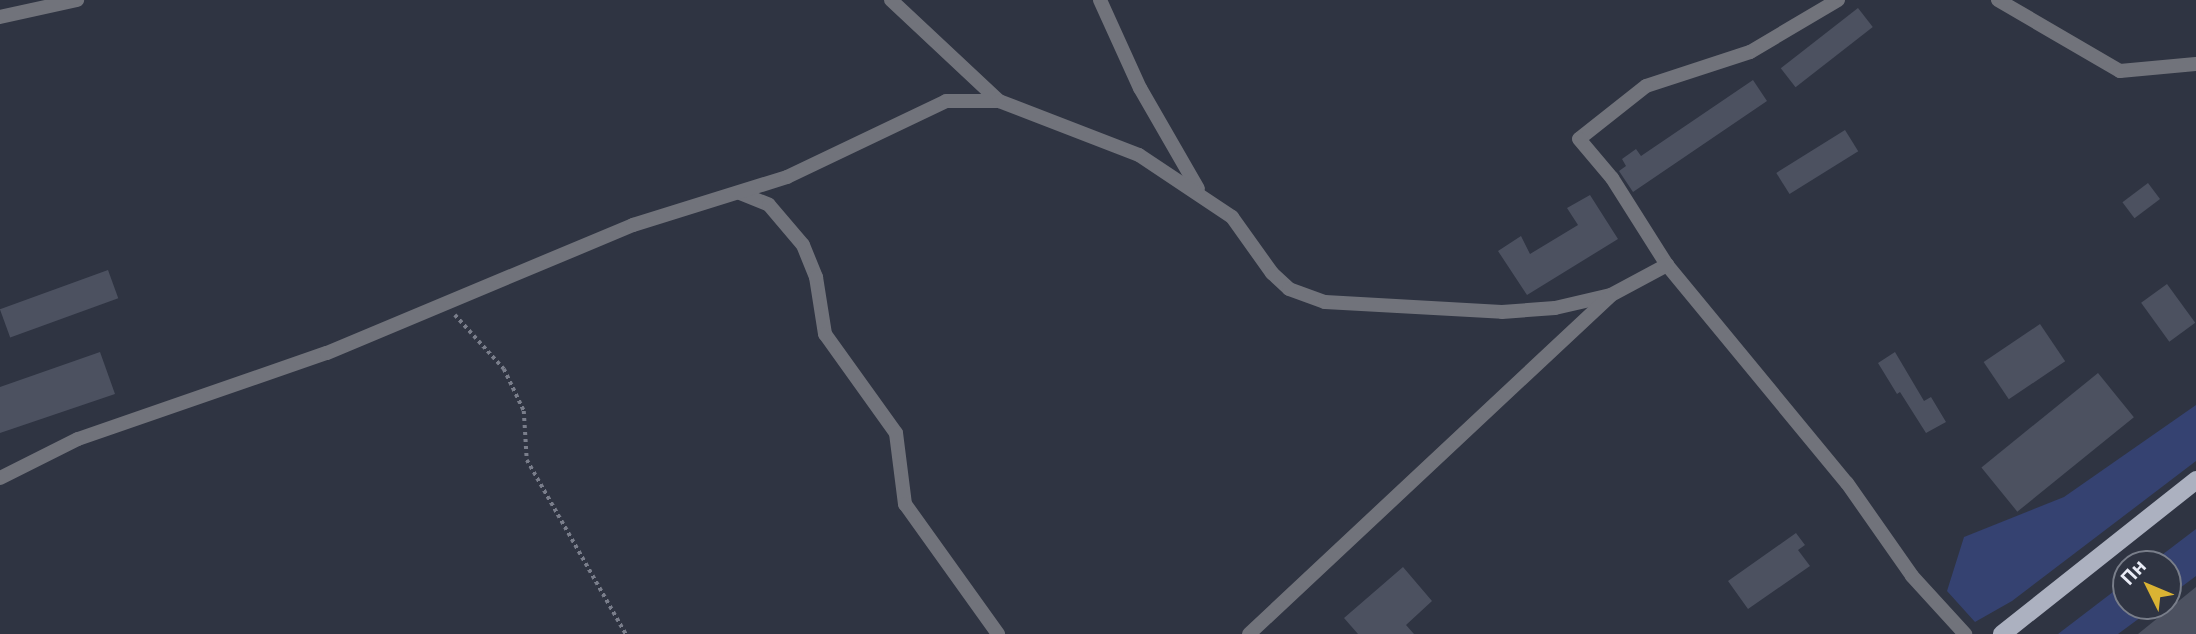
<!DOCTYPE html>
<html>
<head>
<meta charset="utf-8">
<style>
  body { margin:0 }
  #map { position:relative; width:2196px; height:634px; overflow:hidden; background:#2f3442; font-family:"Open Sans",sans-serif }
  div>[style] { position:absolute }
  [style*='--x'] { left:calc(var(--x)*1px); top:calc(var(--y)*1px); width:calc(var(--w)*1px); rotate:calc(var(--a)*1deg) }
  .green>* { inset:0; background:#354271 }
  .building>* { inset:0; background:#4c5160; transform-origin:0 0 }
  .path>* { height:3.5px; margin-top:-1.75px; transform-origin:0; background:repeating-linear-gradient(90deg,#7a7e8b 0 3.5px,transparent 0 7px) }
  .minor>* { height:14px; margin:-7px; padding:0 7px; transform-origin:7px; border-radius:7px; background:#71737b }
  .primary>* { height:18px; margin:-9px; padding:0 9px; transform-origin:9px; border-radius:9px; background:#acb1c0 }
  span { translate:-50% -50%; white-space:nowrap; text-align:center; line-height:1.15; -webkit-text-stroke:6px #2f3442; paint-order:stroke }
  .north { position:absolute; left:2112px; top:550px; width:70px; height:70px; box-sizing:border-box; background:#2f3442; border:2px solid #797e8a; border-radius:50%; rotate:313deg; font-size:19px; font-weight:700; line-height:28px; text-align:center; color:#e9ecf6 }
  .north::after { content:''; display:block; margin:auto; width:24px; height:32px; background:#dab333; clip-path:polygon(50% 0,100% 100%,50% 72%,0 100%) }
</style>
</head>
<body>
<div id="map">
  <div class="green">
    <i style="clip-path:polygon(2196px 405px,2196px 461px,2012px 601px,1975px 622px,1947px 591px,1964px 537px,2064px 497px)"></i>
    <i style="clip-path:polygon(2196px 529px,2196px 576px,2168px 597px,2168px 564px,2150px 564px)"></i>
    <i style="clip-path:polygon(2126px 582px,2126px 606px,2156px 606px,2118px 634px,2058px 634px)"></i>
  </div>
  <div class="building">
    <i style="left:1858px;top:8px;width:24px;height:98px;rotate:52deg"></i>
    <i style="clip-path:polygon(1753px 80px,1767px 101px,1633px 192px,1619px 171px,1626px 166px,1622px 159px,1636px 149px,1641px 156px)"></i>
    <i style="left:1845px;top:130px;width:25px;height:81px;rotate:58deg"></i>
    <i style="left:2148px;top:183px;width:20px;height:32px;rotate:53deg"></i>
    <i style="clip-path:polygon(1590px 195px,1618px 239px,1527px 295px,1498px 251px,1521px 236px,1530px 254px,1578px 225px,1567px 208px)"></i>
    <i style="left:108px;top:270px;width:30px;height:115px;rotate:70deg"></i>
    <i style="left:2167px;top:284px;width:48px;height:32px;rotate:54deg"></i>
    <i style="left:2040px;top:324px;width:45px;height:68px;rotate:56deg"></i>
    <i style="clip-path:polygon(100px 352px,115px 394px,0 433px,0 387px)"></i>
    <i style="clip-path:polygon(1895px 352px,1924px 401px,1931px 397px,1946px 422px,1926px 433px,1900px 392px,1897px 394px,1878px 363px)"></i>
    <i style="left:2098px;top:373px;width:57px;height:150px;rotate:51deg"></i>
    <i style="clip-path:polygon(1796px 533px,1805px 545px,1798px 550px,1810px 566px,1748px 609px,1728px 581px)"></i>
    <i style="clip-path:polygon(1403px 567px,1432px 601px,1406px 625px,1414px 634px,1358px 634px,1344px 618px)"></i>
    <i style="clip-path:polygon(2196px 587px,2196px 634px,2138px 634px)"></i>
  </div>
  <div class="path">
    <i style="--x:455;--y:315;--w:73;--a:47.8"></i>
    <i style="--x:504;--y:369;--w:47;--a:64.5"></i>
    <i style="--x:524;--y:411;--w:49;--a:86.5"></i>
    <i style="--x:527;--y:460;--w:200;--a:60.4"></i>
  </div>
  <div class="minor">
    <i style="--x:891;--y:0;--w:148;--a:43.1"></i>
    <i style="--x:1100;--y:0;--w:97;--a:65.6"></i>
    <i style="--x:1140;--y:88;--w:116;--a:60.1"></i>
    <i style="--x:1838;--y:0;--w:102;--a:149.4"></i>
    <i style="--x:1750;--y:52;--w:109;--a:161.9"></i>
    <i style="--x:1646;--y:86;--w:85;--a:141.7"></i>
    <i style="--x:1579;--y:139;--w:51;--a:49.8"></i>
    <i style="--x:1612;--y:178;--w:103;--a:57.7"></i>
    <i style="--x:1667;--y:265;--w:283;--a:50.5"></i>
    <i style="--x:1847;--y:483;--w:113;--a:55"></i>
    <i style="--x:1912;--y:576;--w:79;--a:47.6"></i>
    <i style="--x:1998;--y:0;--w:141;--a:30.2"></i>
    <i style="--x:2120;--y:71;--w:76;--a:-5.3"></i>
    <i style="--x:0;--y:17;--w:79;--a:-12.4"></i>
    <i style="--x:740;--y:193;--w:31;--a:22"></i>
    <i style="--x:769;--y:205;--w:52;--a:49.6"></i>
    <i style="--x:803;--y:245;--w:35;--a:68"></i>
    <i style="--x:816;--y:277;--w:58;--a:81"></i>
    <i style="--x:825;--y:334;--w:122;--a:54.4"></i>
    <i style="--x:896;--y:433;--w:72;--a:82.8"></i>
    <i style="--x:905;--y:504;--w:160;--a:54.4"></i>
    <i style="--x:0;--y:478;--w:87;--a:-26.6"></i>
    <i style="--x:78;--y:439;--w:263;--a:-19.1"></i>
    <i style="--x:327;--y:353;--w:332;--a:-22.7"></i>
    <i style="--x:633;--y:225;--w:161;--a:-17.3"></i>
    <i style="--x:787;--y:177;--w:176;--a:-25.5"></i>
    <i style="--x:946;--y:101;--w:53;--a:0"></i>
    <i style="--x:999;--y:101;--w:150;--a:21.1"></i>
    <i style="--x:1139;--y:155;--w:112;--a:33.7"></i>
    <i style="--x:1232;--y:217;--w:69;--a:54.5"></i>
    <i style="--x:1272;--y:273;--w:23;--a:43"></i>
    <i style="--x:1289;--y:289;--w:38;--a:20"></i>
    <i style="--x:1325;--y:302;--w:177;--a:3.2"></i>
    <i style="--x:1502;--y:312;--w:53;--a:-4.3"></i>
    <i style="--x:1555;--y:308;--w:57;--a:-13.1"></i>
    <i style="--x:1611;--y:295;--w:64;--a:-28.2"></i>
    <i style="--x:1249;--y:634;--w:495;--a:-43.1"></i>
  </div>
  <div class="primary">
    <i style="--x:2002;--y:634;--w:248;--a:-38.4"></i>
  </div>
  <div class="north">Пн</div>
</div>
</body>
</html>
